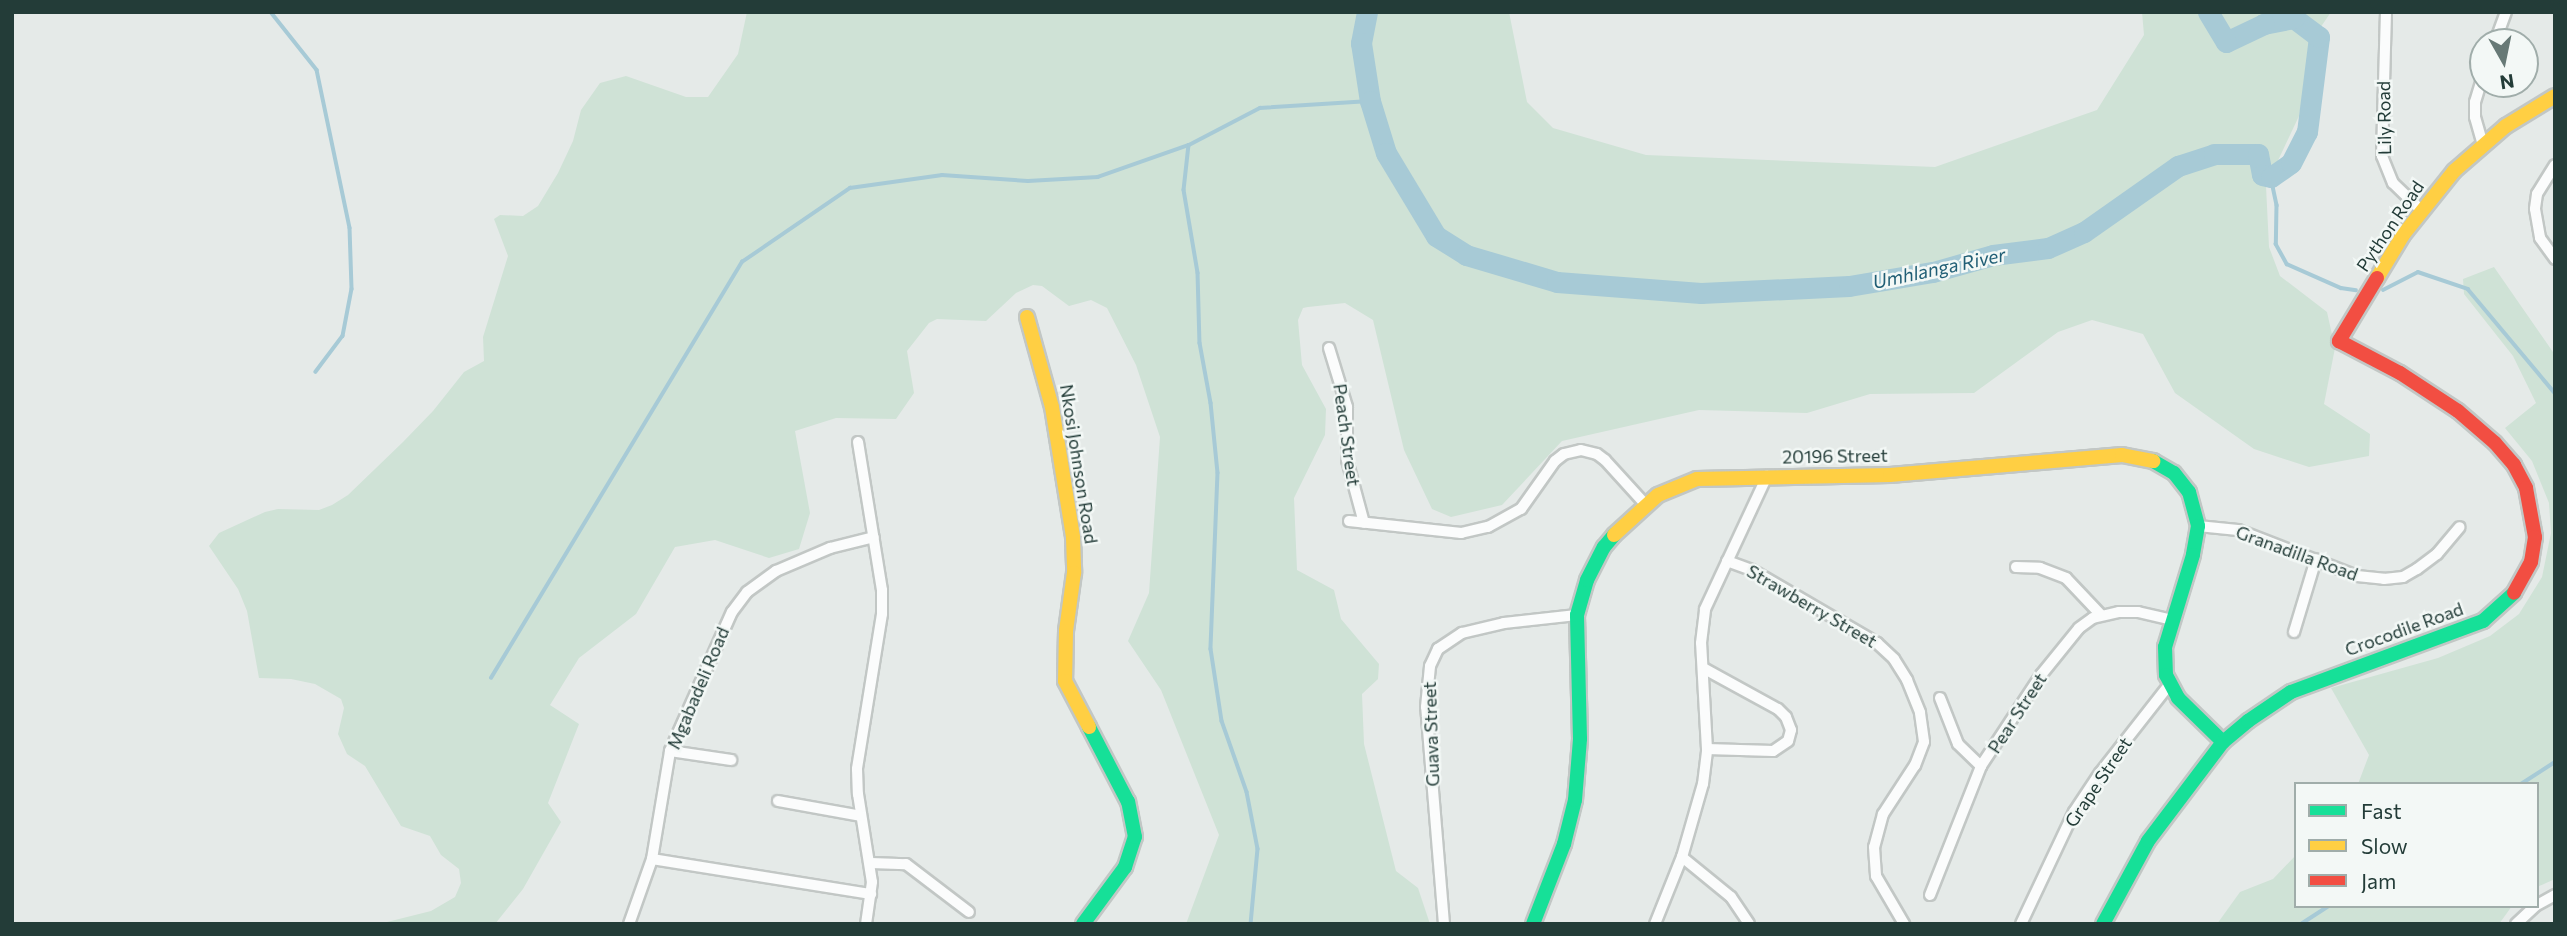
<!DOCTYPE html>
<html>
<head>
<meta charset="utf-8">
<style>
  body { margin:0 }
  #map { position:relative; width:2567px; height:936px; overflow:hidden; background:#e5eae8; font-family:Commissioner,sans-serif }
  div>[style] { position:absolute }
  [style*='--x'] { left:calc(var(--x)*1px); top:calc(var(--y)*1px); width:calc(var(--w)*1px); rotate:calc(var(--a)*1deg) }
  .green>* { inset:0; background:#cfe2d6 }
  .stream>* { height:3.5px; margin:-1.75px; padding:0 1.75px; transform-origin:1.75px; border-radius:1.75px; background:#a7cad6 }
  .river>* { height:21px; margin:-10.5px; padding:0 10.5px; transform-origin:10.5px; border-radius:10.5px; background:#a7cad6 }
  .roads { filter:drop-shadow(2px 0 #c2c7c5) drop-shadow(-2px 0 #c2c7c5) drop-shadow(0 2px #c2c7c5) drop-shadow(0 -2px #c2c7c5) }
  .street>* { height:10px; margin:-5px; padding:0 5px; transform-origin:5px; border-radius:5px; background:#fbfcfc }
  .fast>* { height:14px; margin:-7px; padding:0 7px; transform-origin:7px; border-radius:7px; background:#16e098 }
  .slow>* { height:14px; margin:-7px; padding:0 7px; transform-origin:7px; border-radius:7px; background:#ffcf43 }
  .jam>* { height:14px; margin:-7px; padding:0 7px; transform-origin:7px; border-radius:7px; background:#f24e42 }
  span { translate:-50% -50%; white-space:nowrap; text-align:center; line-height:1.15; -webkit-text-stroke:5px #f3f8f6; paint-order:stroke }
  .street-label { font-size:18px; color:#233c38 }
  .water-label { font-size:19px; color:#205e75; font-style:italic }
  .frame { position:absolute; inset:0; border:14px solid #233c38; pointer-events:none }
  .legend { position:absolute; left:2294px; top:782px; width:245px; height:126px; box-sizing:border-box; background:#f3f8f6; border:2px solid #a0adaa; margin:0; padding:9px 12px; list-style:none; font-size:21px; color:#233c38 }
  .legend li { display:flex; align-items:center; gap:14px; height:35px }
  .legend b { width:35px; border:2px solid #a0adaa }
  .north { position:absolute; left:2469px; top:28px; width:70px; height:70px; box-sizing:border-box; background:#f3f8f6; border:2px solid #a0adaa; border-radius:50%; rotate:171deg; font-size:19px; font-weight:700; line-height:28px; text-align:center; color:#233c38 }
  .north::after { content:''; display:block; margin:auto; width:24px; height:32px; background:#677976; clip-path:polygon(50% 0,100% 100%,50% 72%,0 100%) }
</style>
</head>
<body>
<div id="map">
  <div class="green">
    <i style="clip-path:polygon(747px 12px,1509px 12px,1527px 102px,1553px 128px,1646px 155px,1935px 167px,2097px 110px,2144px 35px,2142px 12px,2331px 12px,2314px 37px,2299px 116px,2266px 186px,2269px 247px,2280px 276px,2327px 312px,2335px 348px,2324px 404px,2370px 434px,2369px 456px,2309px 467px,2254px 449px,2175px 393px,2143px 334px,2092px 320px,2058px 332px,1974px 393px,1870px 394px,1807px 413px,1699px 410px,1562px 441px,1502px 505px,1451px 517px,1432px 509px,1404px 450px,1373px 320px,1345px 303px,1308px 307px,1303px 308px,1298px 320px,1302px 365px,1326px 409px,1325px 435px,1294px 498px,1297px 570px,1334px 590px,1341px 619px,1379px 664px,1378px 679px,1362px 694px,1364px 744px,1396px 871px,1418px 888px,1430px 924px,1186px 924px,1219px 835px,1161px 690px,1128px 641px,1149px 593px,1160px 437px,1136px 365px,1107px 308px,1091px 300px,1069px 306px,1042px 286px,1033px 285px,1016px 293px,986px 321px,937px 319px,929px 323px,907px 351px,914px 393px,896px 419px,836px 418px,795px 431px,810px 513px,799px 549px,769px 558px,715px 540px,675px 547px,636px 614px,579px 658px,550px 705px,579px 724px,548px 803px,561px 822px,523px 889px,495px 924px,379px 924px,431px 911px,455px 897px,461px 883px,459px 869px,441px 855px,430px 836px,401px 826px,365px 766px,347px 754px,338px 734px,344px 708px,341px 699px,315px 684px,291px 679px,259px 678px,247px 611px,238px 589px,209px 546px,219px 533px,265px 512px,278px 509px,319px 510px,332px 505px,348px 495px,403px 442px,433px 411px,464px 372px,484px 361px,483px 337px,508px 256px,494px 219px,500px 215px,523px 216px,538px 206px,558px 173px,573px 141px,581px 110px,600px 83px,626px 76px,686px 97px,708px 97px,738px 54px)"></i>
    <i style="clip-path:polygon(2494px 267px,2555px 355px,2555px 879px,2537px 887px,2537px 784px,2358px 784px,2369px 755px,2331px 688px,2438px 658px,2490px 636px,2519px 614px,2542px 577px,2551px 533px,2549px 503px,2532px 461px,2505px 428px,2536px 403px,2513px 356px,2464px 294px,2463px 279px)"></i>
    <i style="clip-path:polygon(2296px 855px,2296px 906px,2512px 906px,2499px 924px,2217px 924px,2240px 892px,2273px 879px)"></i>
  </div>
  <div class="stream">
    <i style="--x:271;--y:12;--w:74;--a:51.6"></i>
    <i style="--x:317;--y:70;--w:161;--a:78.2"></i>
    <i style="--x:350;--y:228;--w:61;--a:88.1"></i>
    <i style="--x:352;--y:289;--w:48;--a:100.8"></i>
    <i style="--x:343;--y:336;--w:45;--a:126.9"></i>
    <i style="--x:1189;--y:145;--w:45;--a:96.3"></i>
    <i style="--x:1184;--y:190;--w:84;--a:80.4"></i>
    <i style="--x:1198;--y:273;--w:70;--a:88.4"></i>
    <i style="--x:1200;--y:343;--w:61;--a:79.6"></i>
    <i style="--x:1211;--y:403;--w:70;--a:84.3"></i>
    <i style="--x:1218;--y:473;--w:176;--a:92.3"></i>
    <i style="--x:1211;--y:649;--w:73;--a:81.3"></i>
    <i style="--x:1222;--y:721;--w:75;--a:70.6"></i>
    <i style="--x:1247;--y:792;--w:58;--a:79.1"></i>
    <i style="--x:1258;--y:849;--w:75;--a:95.3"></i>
    <i style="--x:2271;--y:177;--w:29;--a:78"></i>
    <i style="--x:2277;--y:205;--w:39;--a:91"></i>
    <i style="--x:2276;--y:244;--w:23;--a:61"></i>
    <i style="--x:2287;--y:264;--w:59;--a:24"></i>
    <i style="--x:2341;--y:288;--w:15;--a:8"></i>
    <i style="--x:2383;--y:290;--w:39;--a:-27"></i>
    <i style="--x:2418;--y:272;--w:53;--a:18.8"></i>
    <i style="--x:2468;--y:289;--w:136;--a:50.1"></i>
    <i style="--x:491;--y:678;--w:486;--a:-58.9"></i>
    <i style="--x:742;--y:262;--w:131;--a:-34.4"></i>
    <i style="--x:850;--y:188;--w:93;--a:-8"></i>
    <i style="--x:942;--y:175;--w:86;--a:4"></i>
    <i style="--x:1028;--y:181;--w:70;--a:-3.3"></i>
    <i style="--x:1098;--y:177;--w:96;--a:-19.4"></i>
    <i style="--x:1189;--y:145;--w:80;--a:-27.5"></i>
    <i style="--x:1260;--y:108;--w:110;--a:-3.6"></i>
    <i style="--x:2521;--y:784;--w:40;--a:-32.9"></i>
    <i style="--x:2301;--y:924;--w:33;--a:-33"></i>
  </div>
  <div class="river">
    <i style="--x:1367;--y:12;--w:32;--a:101"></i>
    <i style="--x:1361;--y:43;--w:59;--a:81.2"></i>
    <i style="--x:1370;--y:101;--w:54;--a:72.9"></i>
    <i style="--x:1386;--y:153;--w:97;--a:58.9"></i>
    <i style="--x:1436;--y:236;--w:36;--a:32"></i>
    <i style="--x:1466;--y:255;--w:95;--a:16.5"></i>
    <i style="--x:1557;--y:282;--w:144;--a:4.4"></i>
    <i style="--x:1701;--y:293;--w:148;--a:-2.7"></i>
    <i style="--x:1849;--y:286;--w:85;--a:-9.5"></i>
    <i style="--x:1933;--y:272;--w:62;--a:-15.8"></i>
    <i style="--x:1993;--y:255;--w:55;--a:-7.3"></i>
    <i style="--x:2048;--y:248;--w:39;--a:-24"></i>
    <i style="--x:2084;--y:232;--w:115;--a:-35.1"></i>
    <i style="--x:2178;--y:166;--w:38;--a:-18"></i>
    <i style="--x:2214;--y:154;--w:44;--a:0"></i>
    <i style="--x:2258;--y:154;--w:21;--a:79"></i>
    <i style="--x:2262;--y:175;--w:9;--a:13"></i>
    <i style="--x:2271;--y:177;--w:24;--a:-35"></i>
    <i style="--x:2291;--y:163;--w:35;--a:-63"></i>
    <i style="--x:2307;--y:132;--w:96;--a:-82.8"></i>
    <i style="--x:2319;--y:37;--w:31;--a:-143"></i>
    <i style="--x:2294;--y:18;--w:31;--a:169"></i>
    <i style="--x:2264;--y:24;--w:42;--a:154.7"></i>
    <i style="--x:2226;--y:42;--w:35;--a:-121"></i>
  </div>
  <div class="roads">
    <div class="street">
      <i style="--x:2386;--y:12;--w:144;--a:91.6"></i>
      <i style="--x:2382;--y:156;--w:29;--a:68"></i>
      <i style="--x:2393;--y:183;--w:37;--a:44"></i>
      <i style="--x:2495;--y:42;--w:32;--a:-70"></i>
      <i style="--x:2483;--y:145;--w:29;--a:-106"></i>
      <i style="--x:2475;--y:117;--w:15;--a:-90"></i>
      <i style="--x:2475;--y:102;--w:28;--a:-73"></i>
      <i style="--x:2555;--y:165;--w:34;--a:122"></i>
      <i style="--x:2537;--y:194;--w:15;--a:98"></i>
      <i style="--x:2535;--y:209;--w:29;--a:80"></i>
      <i style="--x:2540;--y:238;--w:26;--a:54"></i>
      <i style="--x:1329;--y:348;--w:62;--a:73"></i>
      <i style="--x:1347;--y:407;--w:53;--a:90"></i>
      <i style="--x:1347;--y:460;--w:65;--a:74.9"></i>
      <i style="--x:858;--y:442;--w:150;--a:80.8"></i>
      <i style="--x:882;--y:590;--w:24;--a:90"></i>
      <i style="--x:882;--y:614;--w:157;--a:99.2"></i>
      <i style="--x:857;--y:769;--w:25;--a:88"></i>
      <i style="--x:858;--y:794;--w:89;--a:81"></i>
      <i style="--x:872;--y:882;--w:42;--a:98.1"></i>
      <i style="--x:1349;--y:521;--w:113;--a:6.1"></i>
      <i style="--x:1461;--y:533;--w:28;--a:-13"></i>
      <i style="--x:1488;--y:527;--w:38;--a:-29"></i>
      <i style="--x:1521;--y:509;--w:59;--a:-54.7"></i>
      <i style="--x:1555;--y:461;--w:11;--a:-38"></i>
      <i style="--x:1564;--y:454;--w:17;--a:-13"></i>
      <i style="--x:1581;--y:450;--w:16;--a:14"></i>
      <i style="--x:1597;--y:454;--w:10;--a:37"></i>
      <i style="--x:1605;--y:460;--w:59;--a:47.7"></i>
      <i style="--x:2198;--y:526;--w:40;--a:5.7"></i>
      <i style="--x:2238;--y:530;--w:128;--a:21.1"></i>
      <i style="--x:2357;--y:576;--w:27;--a:6"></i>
      <i style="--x:2384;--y:579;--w:19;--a:-6"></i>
      <i style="--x:2403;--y:577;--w:16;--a:-30"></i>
      <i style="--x:2417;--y:569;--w:25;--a:-37"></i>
      <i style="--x:2437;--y:554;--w:35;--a:-50"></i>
      <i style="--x:1727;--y:561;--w:27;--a:20"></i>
      <i style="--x:1752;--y:570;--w:145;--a:30.3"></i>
      <i style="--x:1877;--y:643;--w:23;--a:43"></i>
      <i style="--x:1894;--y:659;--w:25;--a:58"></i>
      <i style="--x:1907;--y:680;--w:35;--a:68"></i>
      <i style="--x:1920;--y:713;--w:29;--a:82"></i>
      <i style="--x:1924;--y:742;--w:25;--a:111"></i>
      <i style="--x:1915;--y:765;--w:59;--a:123.1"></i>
      <i style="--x:1883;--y:814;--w:34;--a:105"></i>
      <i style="--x:1874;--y:847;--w:29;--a:86"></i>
      <i style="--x:1876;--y:876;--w:56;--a:59.7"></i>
      <i style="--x:2016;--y:567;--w:24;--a:2"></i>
      <i style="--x:2040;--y:568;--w:28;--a:21"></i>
      <i style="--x:2066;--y:578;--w:51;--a:46.6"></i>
      <i style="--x:2294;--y:632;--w:76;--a:-73.2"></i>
      <i style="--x:1703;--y:668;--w:85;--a:28.7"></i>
      <i style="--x:1778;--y:709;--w:11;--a:45"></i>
      <i style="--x:1786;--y:717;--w:14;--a:69"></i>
      <i style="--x:1791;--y:730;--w:11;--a:105"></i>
      <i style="--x:1788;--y:741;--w:18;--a:146"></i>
      <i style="--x:1773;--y:751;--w:66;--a:-178.3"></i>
      <i style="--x:1940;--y:698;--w:49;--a:68.6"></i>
      <i style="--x:1958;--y:744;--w:32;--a:44"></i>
      <i style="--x:670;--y:751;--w:62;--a:8.4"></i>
      <i style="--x:778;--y:801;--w:84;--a:10.2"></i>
      <i style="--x:1682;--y:857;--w:63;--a:39.2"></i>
      <i style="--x:1731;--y:897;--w:32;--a:56"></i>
      <i style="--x:652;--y:859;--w:222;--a:9.1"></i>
      <i style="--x:871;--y:863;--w:35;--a:2"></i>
      <i style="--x:906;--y:864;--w:79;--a:37.3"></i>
      <i style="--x:1930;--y:895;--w:139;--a:-68.4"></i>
      <i style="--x:1981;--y:766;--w:109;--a:-56.6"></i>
      <i style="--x:2041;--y:675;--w:60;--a:-51"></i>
      <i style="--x:2079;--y:628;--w:17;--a:-36"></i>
      <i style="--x:2093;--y:618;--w:27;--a:-13"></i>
      <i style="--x:2119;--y:612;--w:19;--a:0"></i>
      <i style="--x:2138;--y:612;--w:35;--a:13"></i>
      <i style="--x:2537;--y:905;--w:21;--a:-29"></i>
      <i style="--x:629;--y:924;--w:69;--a:-70.5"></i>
      <i style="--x:652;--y:859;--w:109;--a:-80.5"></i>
      <i style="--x:670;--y:751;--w:152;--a:-66"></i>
      <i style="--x:732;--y:612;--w:25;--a:-53"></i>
      <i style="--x:747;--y:592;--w:36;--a:-36"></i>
      <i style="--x:776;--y:571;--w:59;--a:-23.1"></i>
      <i style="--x:830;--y:548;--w:45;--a:-14"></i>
      <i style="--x:1444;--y:924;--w:218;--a:-94.7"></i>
      <i style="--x:1426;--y:707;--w:41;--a:-84.4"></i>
      <i style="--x:1430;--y:666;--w:19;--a:-65"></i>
      <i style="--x:1438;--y:649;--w:29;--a:-34"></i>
      <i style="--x:1462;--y:633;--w:43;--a:-13.4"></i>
      <i style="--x:1504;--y:623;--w:73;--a:-6.3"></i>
      <i style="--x:1655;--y:924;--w:72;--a:-68.1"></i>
      <i style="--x:1682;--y:857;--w:76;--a:-74"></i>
      <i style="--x:1703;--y:784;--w:35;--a:-83"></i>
      <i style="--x:1707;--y:749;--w:106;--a:-93.2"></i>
      <i style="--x:1701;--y:643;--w:34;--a:-83"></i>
      <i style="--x:1705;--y:609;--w:147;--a:-65"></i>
      <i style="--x:2021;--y:924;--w:124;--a:-64.7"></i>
      <i style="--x:2074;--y:812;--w:47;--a:-56.3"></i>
      <i style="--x:2100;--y:773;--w:112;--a:-51.9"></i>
      <i style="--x:2516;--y:924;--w:26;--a:-43"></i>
    </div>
    <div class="fast">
      <i style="--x:2153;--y:461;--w:24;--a:30"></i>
      <i style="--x:2174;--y:473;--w:24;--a:52"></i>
      <i style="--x:2189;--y:492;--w:35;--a:75"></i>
      <i style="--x:2198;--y:526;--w:29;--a:100"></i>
      <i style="--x:2193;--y:555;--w:96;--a:106.9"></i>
      <i style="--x:2165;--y:647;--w:28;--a:88"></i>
      <i style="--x:2166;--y:675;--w:26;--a:62"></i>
      <i style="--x:2178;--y:698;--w:63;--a:44.4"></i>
      <i style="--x:1083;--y:924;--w:71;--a:-53.6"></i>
      <i style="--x:1125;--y:867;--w:32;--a:-72"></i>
      <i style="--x:1135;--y:837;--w:36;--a:-101"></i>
      <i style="--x:1128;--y:802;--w:85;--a:-117.5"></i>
      <i style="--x:1533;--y:924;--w:86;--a:-68.8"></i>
      <i style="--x:1564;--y:844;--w:45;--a:-76"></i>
      <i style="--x:1575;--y:800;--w:61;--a:-85.3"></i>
      <i style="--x:1580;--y:739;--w:124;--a:-91.4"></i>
      <i style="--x:1577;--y:615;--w:36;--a:-74"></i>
      <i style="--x:1587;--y:580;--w:37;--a:-63"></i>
      <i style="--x:1604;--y:547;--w:16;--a:-50"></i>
      <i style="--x:2103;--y:924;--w:94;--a:-61.5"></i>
      <i style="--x:2148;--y:841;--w:124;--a:-52.9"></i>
      <i style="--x:2223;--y:742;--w:33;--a:-40"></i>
      <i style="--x:2248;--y:721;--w:52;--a:-34"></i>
      <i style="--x:2291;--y:692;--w:205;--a:-20.3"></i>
      <i style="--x:2483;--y:621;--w:42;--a:-42.1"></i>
    </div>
    <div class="slow">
      <i style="--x:2377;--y:278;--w:50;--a:-58.8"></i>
      <i style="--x:2403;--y:235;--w:82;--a:-51.4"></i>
      <i style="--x:2454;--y:171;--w:69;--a:-40.9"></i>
      <i style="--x:2506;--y:126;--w:57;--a:-31.5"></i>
      <i style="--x:1027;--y:317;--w:93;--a:74.5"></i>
      <i style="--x:1052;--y:407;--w:132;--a:80.8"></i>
      <i style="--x:1073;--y:537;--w:36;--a:88"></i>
      <i style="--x:1074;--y:573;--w:59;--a:97.9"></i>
      <i style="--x:1066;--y:631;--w:50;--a:91.1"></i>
      <i style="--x:1065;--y:681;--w:52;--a:62.4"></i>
      <i style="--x:1614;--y:535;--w:59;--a:-42.3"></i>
      <i style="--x:1658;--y:495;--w:42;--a:-22.3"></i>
      <i style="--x:1697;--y:479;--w:193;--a:-1.2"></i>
      <i style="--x:1890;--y:475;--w:233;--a:-4.9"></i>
      <i style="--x:2122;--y:455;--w:32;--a:11"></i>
    </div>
    <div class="jam">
      <i style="--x:2377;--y:278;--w:74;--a:121.1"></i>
      <i style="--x:2339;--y:341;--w:69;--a:27.7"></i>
      <i style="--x:2400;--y:373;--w:69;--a:33.2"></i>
      <i style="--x:2458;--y:411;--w:49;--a:40.9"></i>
      <i style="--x:2495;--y:443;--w:29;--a:49"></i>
      <i style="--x:2514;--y:465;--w:26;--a:62"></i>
      <i style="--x:2526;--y:488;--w:50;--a:79.6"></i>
      <i style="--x:2535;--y:537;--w:25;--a:99"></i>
      <i style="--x:2531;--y:562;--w:35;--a:119"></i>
    </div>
  </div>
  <div class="street-label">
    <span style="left:2384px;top:118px;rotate:-91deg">Lily Road</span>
    <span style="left:2390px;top:226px;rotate:-56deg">Python Road</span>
    <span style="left:1347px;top:435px;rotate:82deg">Peach Street</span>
    <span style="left:1835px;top:456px;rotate:-1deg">20196 Street</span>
    <span style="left:1079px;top:464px;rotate:81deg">Nkosi Johnson Road</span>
    <span style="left:2297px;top:553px;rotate:20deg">Granadilla Road</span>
    <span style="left:1812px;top:606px;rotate:30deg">Strawberry Street</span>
    <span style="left:2404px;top:629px;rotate:-20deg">Crocodile Road</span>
    <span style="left:698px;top:688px;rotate:-67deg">Mgabadeli Road</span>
    <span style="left:2017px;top:713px;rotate:-57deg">Pear Street</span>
    <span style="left:1431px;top:734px;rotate:-92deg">Guava Street</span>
    <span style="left:2098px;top:782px;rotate:-56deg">Grape Street</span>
  </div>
  <div class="water-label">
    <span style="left:1939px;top:268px;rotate:-12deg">Umhlanga River</span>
  </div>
  <div class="frame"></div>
  <ul class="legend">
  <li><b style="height:9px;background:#16e098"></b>Fast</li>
  <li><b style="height:9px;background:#ffcf43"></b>Slow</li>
  <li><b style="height:9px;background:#f24e42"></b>Jam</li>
  </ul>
  <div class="north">N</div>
</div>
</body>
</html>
